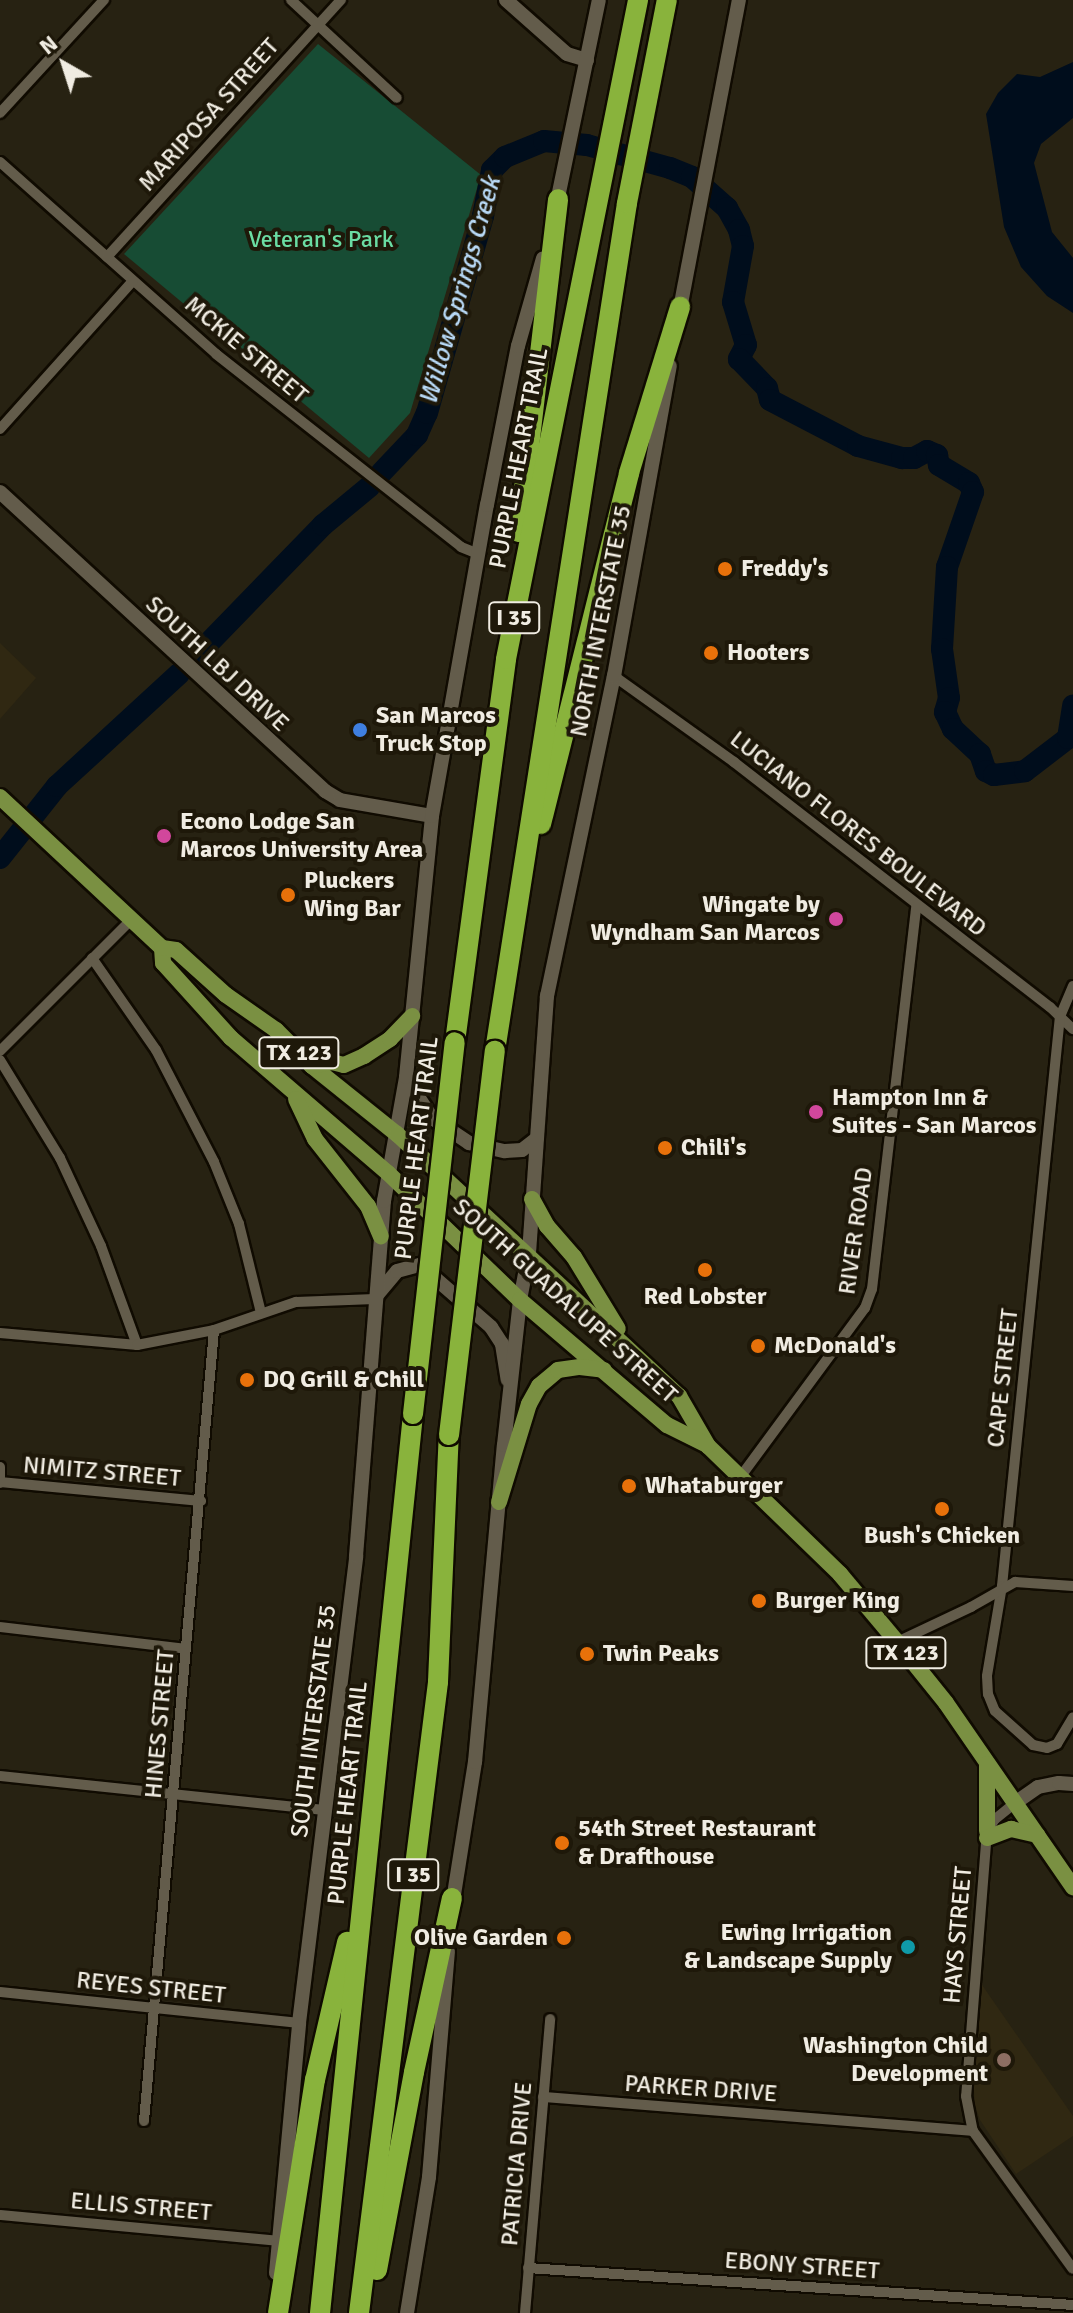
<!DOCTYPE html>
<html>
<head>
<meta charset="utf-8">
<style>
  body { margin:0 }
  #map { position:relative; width:1073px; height:2313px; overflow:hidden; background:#272212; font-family:Signika,sans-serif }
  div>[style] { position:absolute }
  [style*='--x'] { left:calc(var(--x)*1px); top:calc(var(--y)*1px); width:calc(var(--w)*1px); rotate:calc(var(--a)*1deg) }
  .built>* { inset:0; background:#302812 }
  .green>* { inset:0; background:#174c34 }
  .water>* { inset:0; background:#000d1c }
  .river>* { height:22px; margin:-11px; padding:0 11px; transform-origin:11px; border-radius:11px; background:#000d1c }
  .roads { filter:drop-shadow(2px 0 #100b01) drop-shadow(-2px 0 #100b01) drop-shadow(0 2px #100b01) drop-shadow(0 -2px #100b01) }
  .minor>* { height:10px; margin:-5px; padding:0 5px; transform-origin:5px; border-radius:5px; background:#635c4b }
  .tertiary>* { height:14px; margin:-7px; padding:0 7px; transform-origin:7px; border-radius:7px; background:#635c4b }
  .secondary>* { height:14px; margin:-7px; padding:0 7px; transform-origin:7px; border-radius:7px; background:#635c4b }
  .primary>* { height:16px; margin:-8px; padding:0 8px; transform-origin:8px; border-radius:8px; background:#7a9042 }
  .motorway>* { height:20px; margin:-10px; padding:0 10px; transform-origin:10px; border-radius:10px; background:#89b33c }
  .bridges { filter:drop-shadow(2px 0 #100b01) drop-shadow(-2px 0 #100b01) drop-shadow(0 2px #100b01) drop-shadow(0 -2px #100b01) }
  .motorway-bridge>* { height:20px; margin:-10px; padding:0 10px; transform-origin:10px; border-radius:10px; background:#89b33c }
  .dots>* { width:22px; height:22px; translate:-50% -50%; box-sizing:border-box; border:4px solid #1e1809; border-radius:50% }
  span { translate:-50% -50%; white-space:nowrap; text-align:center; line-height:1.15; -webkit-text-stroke:8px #1e1809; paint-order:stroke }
  .shield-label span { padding:2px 6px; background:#1e1809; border:2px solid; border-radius:6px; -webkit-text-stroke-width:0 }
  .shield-label { font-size:22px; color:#f0ece2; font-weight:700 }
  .street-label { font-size:24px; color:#f0ece2 }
  .park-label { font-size:24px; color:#6adca3 }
  .poi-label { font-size:24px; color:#f0ece2; font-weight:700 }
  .left { translate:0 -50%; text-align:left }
  .right { translate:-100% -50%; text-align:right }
  .water-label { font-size:26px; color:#b8d9f6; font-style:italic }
  .north { position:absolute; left:24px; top:24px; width:80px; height:80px; -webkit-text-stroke:6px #1e1809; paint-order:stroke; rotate:321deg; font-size:22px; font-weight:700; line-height:32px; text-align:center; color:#f0ece2 }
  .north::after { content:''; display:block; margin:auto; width:28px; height:36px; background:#f0ece2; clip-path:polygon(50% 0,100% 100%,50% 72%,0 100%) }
</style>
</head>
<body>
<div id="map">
  <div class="built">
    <i style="clip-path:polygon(0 643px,36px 678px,0 719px)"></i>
    <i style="clip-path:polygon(980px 1982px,1073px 2116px,1073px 2136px,1016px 2174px,980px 2120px,975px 2105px,973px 2080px)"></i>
  </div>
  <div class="green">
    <i style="clip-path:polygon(318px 44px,481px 175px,410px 413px,369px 458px,124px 254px)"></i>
  </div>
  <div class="water">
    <i style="clip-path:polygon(1073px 62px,1073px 118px,1041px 144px,1034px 163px,1052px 232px,1073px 258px,1073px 313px,1047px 296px,1021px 267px,1004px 227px,986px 114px,998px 93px,1017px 74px,1040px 77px)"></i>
  </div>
  <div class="river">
    <i style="--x:382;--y:472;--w:51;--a:-46.6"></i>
    <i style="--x:417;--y:435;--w:24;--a:-66"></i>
    <i style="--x:427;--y:413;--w:205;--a:-74.1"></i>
    <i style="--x:483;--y:216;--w:47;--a:-78.9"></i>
    <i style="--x:492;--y:170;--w:18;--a:-45"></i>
    <i style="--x:505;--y:157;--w:42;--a:-22.3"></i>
    <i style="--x:544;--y:141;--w:43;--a:5.3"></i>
    <i style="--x:587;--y:145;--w:86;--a:15.5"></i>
    <i style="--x:670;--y:168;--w:24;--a:22"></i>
    <i style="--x:692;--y:177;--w:47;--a:41.5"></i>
    <i style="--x:727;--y:208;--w:25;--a:61"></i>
    <i style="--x:739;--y:230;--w:16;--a:76"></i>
    <i style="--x:743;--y:246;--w:57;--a:100.1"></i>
    <i style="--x:733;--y:302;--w:45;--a:73.2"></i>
    <i style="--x:746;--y:345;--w:16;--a:117"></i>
    <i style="--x:739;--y:359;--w:40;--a:46"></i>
    <i style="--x:767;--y:388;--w:12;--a:76"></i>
    <i style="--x:770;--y:400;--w:99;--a:27.6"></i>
    <i style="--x:858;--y:446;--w:46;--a:15.3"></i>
    <i style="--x:902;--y:458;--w:12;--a:0"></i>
    <i style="--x:914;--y:458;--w:15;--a:-28"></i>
    <i style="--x:927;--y:451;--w:11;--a:22"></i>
    <i style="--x:937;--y:455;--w:10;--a:79"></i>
    <i style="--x:939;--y:465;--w:35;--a:31"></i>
    <i style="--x:969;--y:483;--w:10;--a:66"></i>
    <i style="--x:973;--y:492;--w:79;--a:109.1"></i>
    <i style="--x:947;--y:567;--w:82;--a:93.5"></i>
    <i style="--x:942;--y:649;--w:49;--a:81.9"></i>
    <i style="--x:949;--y:698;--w:15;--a:106"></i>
    <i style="--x:945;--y:712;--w:19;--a:65"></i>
    <i style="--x:953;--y:729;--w:37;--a:43"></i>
    <i style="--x:980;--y:754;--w:18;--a:71"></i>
    <i style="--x:986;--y:771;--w:9;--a:27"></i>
    <i style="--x:994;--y:775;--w:31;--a:-7"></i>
    <i style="--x:1025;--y:771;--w:54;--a:-37.5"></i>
    <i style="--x:1068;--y:738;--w:33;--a:-81"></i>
    <i style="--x:196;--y:656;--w:182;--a:-45.9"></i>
    <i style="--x:323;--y:525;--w:60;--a:-39.6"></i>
    <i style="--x:0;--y:858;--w:92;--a:-51.6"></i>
    <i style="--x:57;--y:786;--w:166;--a:-42.6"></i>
  </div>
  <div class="roads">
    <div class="minor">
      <i style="--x:291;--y:0;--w:144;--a:42.8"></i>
      <i style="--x:0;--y:113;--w:154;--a:-47.4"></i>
      <i style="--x:0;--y:162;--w:289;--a:41.6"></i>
      <i style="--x:216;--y:354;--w:312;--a:38.2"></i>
      <i style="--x:461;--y:547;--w:18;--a:22"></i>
      <i style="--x:107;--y:257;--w:348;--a:-47.7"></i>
      <i style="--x:0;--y:429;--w:199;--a:-48.1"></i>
      <i style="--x:614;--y:676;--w:148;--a:35.6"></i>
      <i style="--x:734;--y:762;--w:400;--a:37.8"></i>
      <i style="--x:1050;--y:1007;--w:32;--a:44"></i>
      <i style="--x:92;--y:958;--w:112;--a:55.2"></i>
      <i style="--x:156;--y:1050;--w:126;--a:62.6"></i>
      <i style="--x:214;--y:1162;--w:67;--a:68"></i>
      <i style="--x:239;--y:1224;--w:92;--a:76.1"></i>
      <i style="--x:1073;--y:986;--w:33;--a:113"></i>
      <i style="--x:1060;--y:1016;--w:573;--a:95.81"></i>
      <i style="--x:1002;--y:1586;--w:91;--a:99.5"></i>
      <i style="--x:987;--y:1676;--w:18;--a:87"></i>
      <i style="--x:988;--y:1694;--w:18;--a:68"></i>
      <i style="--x:995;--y:1711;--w:51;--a:41.8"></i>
      <i style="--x:1033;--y:1745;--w:14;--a:12"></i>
      <i style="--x:1047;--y:1748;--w:11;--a:-22"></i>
      <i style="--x:1057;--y:1744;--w:31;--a:-59"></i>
      <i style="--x:0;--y:1051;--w:187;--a:-45"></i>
      <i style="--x:0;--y:1060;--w:115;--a:58.5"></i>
      <i style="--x:60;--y:1158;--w:97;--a:65"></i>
      <i style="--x:101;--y:1246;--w:105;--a:70"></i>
      <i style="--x:0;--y:1333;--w:138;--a:5"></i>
      <i style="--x:137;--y:1345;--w:78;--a:-11"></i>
      <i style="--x:214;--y:1330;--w:87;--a:-18.9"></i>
      <i style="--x:296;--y:1302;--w:79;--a:-2.2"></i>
      <i style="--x:0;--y:1467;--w:16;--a:90"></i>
      <i style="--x:741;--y:1476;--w:209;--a:-53.6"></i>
      <i style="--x:865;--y:1308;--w:20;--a:-70"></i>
      <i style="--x:872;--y:1289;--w:386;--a:-83.4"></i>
      <i style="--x:0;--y:1482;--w:202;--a:5.4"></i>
      <i style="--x:0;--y:1627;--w:187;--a:6.7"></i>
      <i style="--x:897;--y:1642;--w:82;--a:-25.3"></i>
      <i style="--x:971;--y:1607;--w:51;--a:-29.6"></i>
      <i style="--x:1015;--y:1582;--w:58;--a:3.9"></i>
      <i style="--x:0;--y:1776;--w:328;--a:6"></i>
      <i style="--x:1015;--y:1803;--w:26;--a:141"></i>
      <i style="--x:995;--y:1819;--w:14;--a:124"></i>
      <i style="--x:987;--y:1831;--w:266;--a:94.5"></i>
      <i style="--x:966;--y:2096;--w:36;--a:79"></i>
      <i style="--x:973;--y:2131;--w:170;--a:54.1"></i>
      <i style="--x:0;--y:1992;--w:301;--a:5.9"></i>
      <i style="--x:543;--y:2097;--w:431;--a:4.5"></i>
      <i style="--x:144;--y:2121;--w:794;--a:-84.94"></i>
      <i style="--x:0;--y:2215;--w:279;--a:5.3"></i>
      <i style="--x:528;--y:2268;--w:546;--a:3.88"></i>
      <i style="--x:525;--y:2313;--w:295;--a:-85.1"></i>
    </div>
    <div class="tertiary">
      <i style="--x:506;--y:0;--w:81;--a:41.5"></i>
      <i style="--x:567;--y:54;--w:21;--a:17"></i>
      <i style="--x:0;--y:492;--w:442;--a:42.6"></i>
      <i style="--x:325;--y:791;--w:17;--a:31"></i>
      <i style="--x:340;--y:800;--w:93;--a:9.9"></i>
    </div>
    <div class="secondary">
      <i style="--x:556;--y:207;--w:211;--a:-78.3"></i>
      <i style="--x:679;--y:314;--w:320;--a:-79.2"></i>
      <i style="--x:406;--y:1078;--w:48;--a:57"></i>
      <i style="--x:432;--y:1118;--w:45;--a:34"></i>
      <i style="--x:469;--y:1143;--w:37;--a:13"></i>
      <i style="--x:505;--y:1151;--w:17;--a:-3"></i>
      <i style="--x:522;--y:1150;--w:18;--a:-38"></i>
      <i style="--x:377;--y:1295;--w:31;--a:-50"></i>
      <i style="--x:397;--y:1271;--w:24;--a:-15"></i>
      <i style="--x:420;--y:1265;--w:94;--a:41.1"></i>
      <i style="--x:491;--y:1327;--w:20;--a:57"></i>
      <i style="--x:502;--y:1344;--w:36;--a:81"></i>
      <i style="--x:1015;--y:1803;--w:28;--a:-35"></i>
      <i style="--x:1038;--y:1787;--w:21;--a:-11"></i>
      <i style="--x:1059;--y:1783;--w:14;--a:4"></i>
      <i style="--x:452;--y:1907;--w:147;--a:-81"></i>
      <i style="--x:475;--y:1762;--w:318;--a:-84.8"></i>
      <i style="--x:504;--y:1445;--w:146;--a:-83.7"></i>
      <i style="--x:520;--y:1300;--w:48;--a:-79.2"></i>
      <i style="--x:529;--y:1253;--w:258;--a:-86"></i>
      <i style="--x:547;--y:996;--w:327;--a:-78.2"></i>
      <i style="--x:614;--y:676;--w:315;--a:-79.8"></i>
      <i style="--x:276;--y:2273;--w:251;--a:-84.7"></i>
      <i style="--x:299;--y:2023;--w:470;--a:-83"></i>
      <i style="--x:356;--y:1556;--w:356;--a:-85.5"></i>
      <i style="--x:384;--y:1201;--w:126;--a:-79.9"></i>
      <i style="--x:406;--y:1077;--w:262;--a:-84.3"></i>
      <i style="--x:432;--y:816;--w:316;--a:-80"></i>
      <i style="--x:487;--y:505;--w:162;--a:-79"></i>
      <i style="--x:518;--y:346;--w:91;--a:-74.1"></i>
      <i style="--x:407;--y:2313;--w:138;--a:-80.8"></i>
      <i style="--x:429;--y:2177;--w:226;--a:-85.2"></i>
    </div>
    <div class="primary">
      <i style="--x:0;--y:797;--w:221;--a:43"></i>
      <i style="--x:162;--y:948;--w:14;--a:8"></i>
      <i style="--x:176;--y:950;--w:67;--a:42"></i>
      <i style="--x:226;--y:995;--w:61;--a:35"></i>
      <i style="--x:276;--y:1030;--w:51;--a:45"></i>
      <i style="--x:312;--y:1066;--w:109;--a:38.7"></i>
      <i style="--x:397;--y:1134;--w:385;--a:42.9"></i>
      <i style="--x:679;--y:1396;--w:58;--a:59.9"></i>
      <i style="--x:708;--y:1446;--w:184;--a:44.1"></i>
      <i style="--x:840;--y:1574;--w:89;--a:50"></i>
      <i style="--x:897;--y:1642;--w:78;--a:51.2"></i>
      <i style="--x:946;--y:1703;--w:224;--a:55.4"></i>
      <i style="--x:162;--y:948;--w:15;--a:86"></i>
      <i style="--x:163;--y:963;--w:101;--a:47.8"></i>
      <i style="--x:231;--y:1038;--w:207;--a:40.7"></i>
      <i style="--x:388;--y:1173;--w:183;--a:43.9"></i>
      <i style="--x:520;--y:1300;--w:193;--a:40.4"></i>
      <i style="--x:667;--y:1425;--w:45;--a:26.6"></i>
      <i style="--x:312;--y:1066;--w:20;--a:-11"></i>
      <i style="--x:332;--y:1062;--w:12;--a:14"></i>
      <i style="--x:344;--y:1065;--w:22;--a:-24"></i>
      <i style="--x:364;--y:1056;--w:31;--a:-33"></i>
      <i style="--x:390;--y:1039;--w:32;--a:-46"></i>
      <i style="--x:296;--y:1099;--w:44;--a:64.6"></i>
      <i style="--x:315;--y:1139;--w:85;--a:51.7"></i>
      <i style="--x:368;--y:1206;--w:33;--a:67"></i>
      <i style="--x:532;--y:1199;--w:31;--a:61"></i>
      <i style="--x:547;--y:1226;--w:41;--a:48.9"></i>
      <i style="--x:574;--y:1257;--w:84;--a:58.6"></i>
      <i style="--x:499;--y:1502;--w:102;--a:-73"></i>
      <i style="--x:529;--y:1404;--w:21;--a:-61"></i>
      <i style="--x:539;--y:1386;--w:25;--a:-40"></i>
      <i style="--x:558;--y:1370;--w:22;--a:-8"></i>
      <i style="--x:580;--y:1367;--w:24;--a:7"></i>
      <i style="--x:987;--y:1831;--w:67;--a:-90"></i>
      <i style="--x:987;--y:1838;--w:26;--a:-21"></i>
      <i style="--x:1011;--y:1829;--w:27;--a:13"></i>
    </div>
    <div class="motorway">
      <i style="--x:519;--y:532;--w:335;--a:-83.3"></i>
      <i style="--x:541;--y:824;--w:362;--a:-75.9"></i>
      <i style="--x:629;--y:473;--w:174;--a:-72.9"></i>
      <i style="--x:455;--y:1042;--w:386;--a:-82.4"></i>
      <i style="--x:506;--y:659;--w:672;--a:-78.67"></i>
      <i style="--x:495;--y:1051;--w:858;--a:-81.15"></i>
      <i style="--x:627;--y:203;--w:207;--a:-78.9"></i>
      <i style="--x:377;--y:2270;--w:201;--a:-79.4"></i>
      <i style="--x:414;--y:2072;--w:178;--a:-77.7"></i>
      <i style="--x:278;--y:2313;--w:236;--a:-81"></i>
      <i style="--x:315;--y:2080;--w:142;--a:-76.9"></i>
      <i style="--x:320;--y:2313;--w:904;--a:-84.09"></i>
      <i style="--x:359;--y:2313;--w:636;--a:-82.86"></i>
      <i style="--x:438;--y:1682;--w:247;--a:-87.5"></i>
    </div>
  </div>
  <div class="bridges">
    <div class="motorway-bridge">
      <i style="--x:413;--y:1414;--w:374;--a:-83.6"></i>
      <i style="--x:449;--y:1435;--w:387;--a:-83.2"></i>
    </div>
  </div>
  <div class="dots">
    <i style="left:725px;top:569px;background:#e8710a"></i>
    <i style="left:711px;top:653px;background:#e8710a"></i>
    <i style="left:360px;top:730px;background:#3f7fe0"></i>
    <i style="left:164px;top:836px;background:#d1479c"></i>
    <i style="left:288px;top:895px;background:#e8710a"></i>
    <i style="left:836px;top:919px;background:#d1479c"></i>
    <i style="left:816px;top:1112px;background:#d1479c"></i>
    <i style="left:665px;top:1148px;background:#e8710a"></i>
    <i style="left:705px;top:1270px;background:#e8710a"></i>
    <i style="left:758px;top:1346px;background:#e8710a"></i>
    <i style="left:247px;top:1380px;background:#e8710a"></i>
    <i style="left:629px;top:1486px;background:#e8710a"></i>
    <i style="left:942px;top:1509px;background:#e8710a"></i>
    <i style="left:759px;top:1601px;background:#e8710a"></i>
    <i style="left:587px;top:1654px;background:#e8710a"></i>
    <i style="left:562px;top:1843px;background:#e8710a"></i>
    <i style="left:564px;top:1938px;background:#e8710a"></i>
    <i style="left:908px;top:1947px;background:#0f9aa8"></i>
    <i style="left:1004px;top:2060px;background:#8d6e63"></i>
  </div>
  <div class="shield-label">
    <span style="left:514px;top:618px">I 35</span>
    <span style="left:299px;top:1053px">TX 123</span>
    <span style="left:906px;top:1653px">TX 123</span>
    <span style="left:413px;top:1875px">I 35</span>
  </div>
  <div class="street-label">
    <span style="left:209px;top:115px;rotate:-48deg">MARIPOSA STREET</span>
    <span style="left:246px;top:350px;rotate:40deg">MCKIE STREET</span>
    <span style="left:519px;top:458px;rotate:-79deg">PURPLE HEART TRAIL</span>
    <span style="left:601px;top:621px;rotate:-79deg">NORTH INTERSTATE 35</span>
    <span style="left:217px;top:664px;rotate:43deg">SOUTH LBJ DRIVE</span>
    <span style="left:858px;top:834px;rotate:38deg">LUCIANO FLORES BOULEVARD</span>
    <span style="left:417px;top:1148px;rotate:-83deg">PURPLE HEART TRAIL</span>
    <span style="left:856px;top:1231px;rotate:-82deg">RIVER ROAD</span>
    <span style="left:565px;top:1301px;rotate:42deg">SOUTH GUADALUPE STREET</span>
    <span style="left:1003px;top:1378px;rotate:-84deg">CAPE STREET</span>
    <span style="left:102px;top:1472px;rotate:5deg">NIMITZ STREET</span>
    <span style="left:314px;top:1721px;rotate:-83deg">SOUTH INTERSTATE 35</span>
    <span style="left:160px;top:1724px;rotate:-85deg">HINES STREET</span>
    <span style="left:348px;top:1793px;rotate:-84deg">PURPLE HEART TRAIL</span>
    <span style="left:958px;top:1935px;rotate:-85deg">HAYS STREET</span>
    <span style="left:151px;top:1988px;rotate:6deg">REYES STREET</span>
    <span style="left:701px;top:2089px;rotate:4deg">PARKER DRIVE</span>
    <span style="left:517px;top:2164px;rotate:-85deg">PATRICIA DRIVE</span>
    <span style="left:141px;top:2207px;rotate:5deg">ELLIS STREET</span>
    <span style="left:802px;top:2266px;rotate:4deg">EBONY STREET</span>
  </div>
  <div class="park-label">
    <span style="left:321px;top:240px">Veteran's Park</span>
  </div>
  <div class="poi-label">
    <span class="left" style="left:741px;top:569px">Freddy's</span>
    <span class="left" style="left:727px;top:653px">Hooters</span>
    <span class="left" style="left:376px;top:730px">San Marcos<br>Truck Stop</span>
    <span class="left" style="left:180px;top:836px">Econo Lodge San<br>Marcos University Area</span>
    <span class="left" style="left:304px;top:895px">Pluckers<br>Wing Bar</span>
    <span class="right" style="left:820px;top:919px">Wingate by<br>Wyndham San Marcos</span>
    <span class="left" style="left:832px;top:1112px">Hampton Inn &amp;<br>Suites - San Marcos</span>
    <span class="left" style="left:681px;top:1148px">Chili's</span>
    <span style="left:705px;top:1297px">Red Lobster</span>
    <span class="left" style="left:774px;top:1346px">McDonald's</span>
    <span class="left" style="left:263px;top:1380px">DQ Grill &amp; Chill</span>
    <span class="left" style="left:645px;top:1486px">Whataburger</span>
    <span style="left:942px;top:1536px">Bush's Chicken</span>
    <span class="left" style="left:775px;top:1601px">Burger King</span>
    <span class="left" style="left:603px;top:1654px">Twin Peaks</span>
    <span class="left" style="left:578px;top:1843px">54th Street Restaurant<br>&amp; Drafthouse</span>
    <span class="right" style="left:892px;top:1947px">Ewing Irrigation<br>&amp; Landscape Supply</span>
    <span class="right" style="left:548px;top:1938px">Olive Garden</span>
    <span class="right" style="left:988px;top:2060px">Washington Child<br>Development</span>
  </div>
  <div class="water-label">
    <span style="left:461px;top:291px;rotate:-74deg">Willow Springs Creek</span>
  </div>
  <div class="north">N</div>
</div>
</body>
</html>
